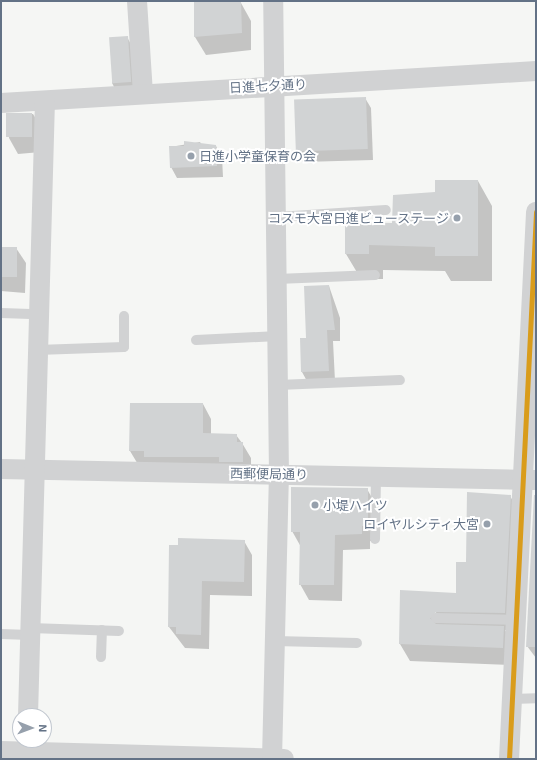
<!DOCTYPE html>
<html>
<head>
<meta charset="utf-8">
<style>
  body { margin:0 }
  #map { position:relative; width:537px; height:760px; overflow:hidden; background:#f5f6f4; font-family:"Exo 2","Noto Sans JP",sans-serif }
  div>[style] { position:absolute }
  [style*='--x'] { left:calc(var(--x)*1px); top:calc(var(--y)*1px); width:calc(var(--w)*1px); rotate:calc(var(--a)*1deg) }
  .shadow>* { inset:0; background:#0003 }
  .building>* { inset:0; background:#d1d3d4; transform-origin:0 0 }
  .service>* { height:10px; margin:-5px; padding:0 5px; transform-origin:5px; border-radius:5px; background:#d1d2d3 }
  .minor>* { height:20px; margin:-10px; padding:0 10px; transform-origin:10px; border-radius:10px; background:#d1d2d3 }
  .bus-1>* { height:5px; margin:-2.5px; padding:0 2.5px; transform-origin:2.5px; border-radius:2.5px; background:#d99c1b }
  .dots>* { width:11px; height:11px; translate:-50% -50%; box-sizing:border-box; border:2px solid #fff; border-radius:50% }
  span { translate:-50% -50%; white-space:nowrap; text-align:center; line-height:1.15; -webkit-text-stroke:4px #fff; paint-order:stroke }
  .street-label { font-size:13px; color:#637286 }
  .poi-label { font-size:13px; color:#637286 }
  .left { translate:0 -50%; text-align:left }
  .right { translate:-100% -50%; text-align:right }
  .frame { position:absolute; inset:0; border:2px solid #637286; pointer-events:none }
  .north { position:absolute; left:12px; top:708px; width:40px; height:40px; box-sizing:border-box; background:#fff; border:1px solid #c1c7cf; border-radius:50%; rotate:91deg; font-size:11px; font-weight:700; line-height:16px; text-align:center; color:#637286 }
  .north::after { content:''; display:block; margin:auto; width:14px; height:18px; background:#96a0ac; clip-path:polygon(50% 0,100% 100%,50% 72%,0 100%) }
</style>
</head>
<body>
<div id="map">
  <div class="shadow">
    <i style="clip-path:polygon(195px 1px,241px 3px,251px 21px,251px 50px,206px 55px,195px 37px)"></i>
    <i style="clip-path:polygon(127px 37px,133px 48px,136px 93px,118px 94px,112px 83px)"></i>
    <i style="clip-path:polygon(365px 98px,371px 108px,373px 160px,303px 162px,297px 152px)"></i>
    <i style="clip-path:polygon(33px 114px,42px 129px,41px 152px,18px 154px,9px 138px,7px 115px)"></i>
    <i style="clip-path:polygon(200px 142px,203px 147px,216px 146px,222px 157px,223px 177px,177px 178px,171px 167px,170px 147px)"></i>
    <i style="clip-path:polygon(478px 181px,492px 206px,492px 281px,451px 281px,445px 271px,383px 270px,383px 279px,361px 279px,346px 254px,436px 193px)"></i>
    <i style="clip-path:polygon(1px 248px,16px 248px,26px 263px,25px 293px,1px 291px)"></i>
    <i style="clip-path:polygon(329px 286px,340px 318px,340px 341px,333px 341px,335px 381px,308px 383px,302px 372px,301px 339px,307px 339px)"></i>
    <i style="clip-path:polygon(203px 404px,211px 419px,211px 434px,236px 435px,242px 443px,251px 458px,251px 477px,139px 466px,130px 451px)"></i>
    <i style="clip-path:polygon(367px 489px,376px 505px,376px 541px,370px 541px,370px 549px,343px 550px,342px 601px,309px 600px,300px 584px,301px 547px,292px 531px)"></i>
    <i style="clip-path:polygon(510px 496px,520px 513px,514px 630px,505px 630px,513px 644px,512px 665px,410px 661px,400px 644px,457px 594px,467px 563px)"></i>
    <i style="clip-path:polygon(536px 496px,536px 658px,527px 646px)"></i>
    <i style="clip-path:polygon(244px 541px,252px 555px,252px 596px,210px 595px,209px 649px,185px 648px,169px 627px,170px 546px)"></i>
  </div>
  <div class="building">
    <i style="clip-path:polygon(194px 1px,241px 2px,242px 33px,194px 37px)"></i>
    <i style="left:128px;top:36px;width:46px;height:19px;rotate:86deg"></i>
    <i style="left:366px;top:97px;width:52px;height:72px;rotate:88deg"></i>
    <i style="left:32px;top:113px;width:24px;height:26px;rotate:90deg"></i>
    <i style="clip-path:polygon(184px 141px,216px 145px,217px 166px,170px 168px,169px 146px,184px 146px)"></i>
    <i style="clip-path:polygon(435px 180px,478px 180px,478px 256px,435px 256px,435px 247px,369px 245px,369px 254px,345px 254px,345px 222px,392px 223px,393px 195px,435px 192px)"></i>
    <i style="left:1px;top:247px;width:16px;height:30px"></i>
    <i style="clip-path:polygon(329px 285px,335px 330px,327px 330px,329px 371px,301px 372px,300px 338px,306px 338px,304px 286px)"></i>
    <i style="clip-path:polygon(130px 403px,203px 403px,203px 433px,237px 434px,237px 442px,243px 442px,243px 462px,219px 462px,219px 457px,144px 457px,144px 451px,129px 451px)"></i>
    <i style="clip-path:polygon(291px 487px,368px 488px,368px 526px,362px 526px,362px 534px,335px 535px,334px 585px,299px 585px,300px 532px,291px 532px)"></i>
    <i style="clip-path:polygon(467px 492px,511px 495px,505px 613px,436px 612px,430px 618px,436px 624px,504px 626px,503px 648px,399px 644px,400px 590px,456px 593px,456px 562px,466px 562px)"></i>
    <i style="clip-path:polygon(534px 495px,536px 495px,536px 647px,526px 647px)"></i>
    <i style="clip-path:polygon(178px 538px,245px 540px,244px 582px,202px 581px,201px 635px,176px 634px,176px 627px,168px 627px,169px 545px,178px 545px)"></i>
  </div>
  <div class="service">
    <i style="--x:277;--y:217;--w:109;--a:-3.7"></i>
    <i style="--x:277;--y:279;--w:98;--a:-2.3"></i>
    <i style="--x:1;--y:313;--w:37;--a:2"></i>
    <i style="--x:196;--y:340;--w:82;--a:-2.8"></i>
    <i style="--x:37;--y:350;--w:87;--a:-2"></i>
    <i style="--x:124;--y:347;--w:31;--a:-90"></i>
    <i style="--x:278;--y:385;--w:122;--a:-2.3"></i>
    <i style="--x:375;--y:539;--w:62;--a:-89.1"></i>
    <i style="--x:436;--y:618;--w:80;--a:1.4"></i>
    <i style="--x:30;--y:628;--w:89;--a:1.9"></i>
    <i style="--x:1;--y:634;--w:29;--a:2"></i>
    <i style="--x:275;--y:641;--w:82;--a:1.4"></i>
    <i style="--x:101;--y:657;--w:27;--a:-88"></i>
    <i style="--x:512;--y:699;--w:24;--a:-2"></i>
  </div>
  <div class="minor">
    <i style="--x:137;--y:1;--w:93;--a:86.3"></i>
    <i style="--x:1;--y:103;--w:536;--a:-3.42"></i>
    <i style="--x:1;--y:469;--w:534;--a:1.18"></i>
    <i style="--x:28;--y:716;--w:615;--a:-88.42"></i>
    <i style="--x:1;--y:751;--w:283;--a:1.6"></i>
    <i style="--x:272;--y:759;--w:284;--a:-88.6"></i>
    <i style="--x:279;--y:475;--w:474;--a:-90.7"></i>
    <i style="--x:509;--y:759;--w:548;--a:-87.17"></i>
  </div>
  <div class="bus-1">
    <i style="--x:509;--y:759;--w:548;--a:-87.17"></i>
  </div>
  <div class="dots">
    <i style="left:191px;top:156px;background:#96a0ac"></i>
    <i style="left:457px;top:218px;background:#96a0ac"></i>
    <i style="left:315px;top:505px;background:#96a0ac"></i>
    <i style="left:487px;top:524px;background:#96a0ac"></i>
  </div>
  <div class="street-label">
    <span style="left:268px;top:86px;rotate:-3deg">日進七夕通り</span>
    <span style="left:269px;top:474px;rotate:1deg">西郵便局通り</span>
  </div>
  <div class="poi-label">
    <span class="left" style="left:199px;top:156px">日進小学童保育の会</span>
    <span class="right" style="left:449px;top:218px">コスモ大宮日進ビューステージ</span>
    <span class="left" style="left:323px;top:505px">小堤ハイツ</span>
    <span class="right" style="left:479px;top:524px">ロイヤルシティ大宮</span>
  </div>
  <div class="frame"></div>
  <div class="north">N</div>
</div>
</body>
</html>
